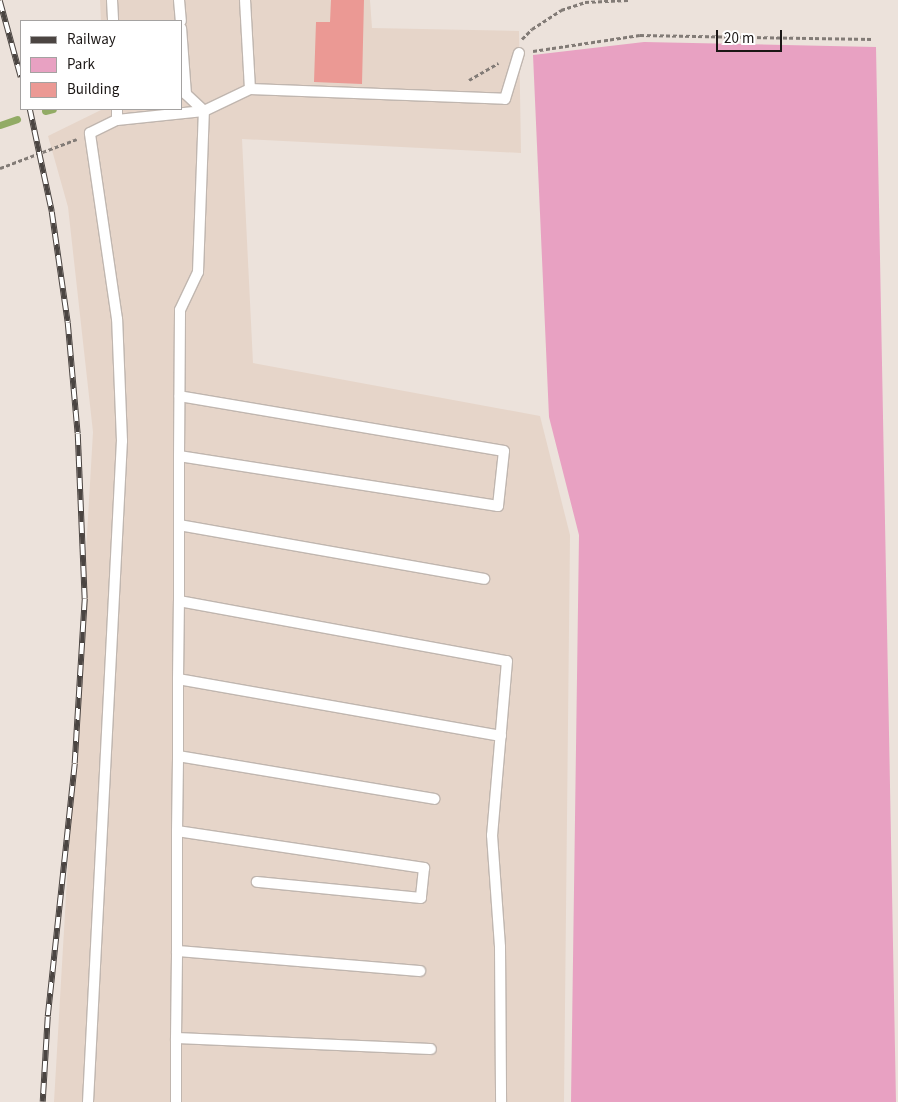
<!DOCTYPE html>
<html>
<head>
<meta charset="utf-8">
<style>
  body { margin:0 }
  #map { position:relative; width:898px; height:1102px; overflow:hidden; background:#ece2db; font-family:"Source Sans 3",sans-serif }
  div>[style] { position:absolute }
  [style*='--x'] { left:calc(var(--x)*1px); top:calc(var(--y)*1px); width:calc(var(--w)*1px); rotate:calc(var(--a)*1deg) }
  .built>* { inset:0; background:#e6d5c9 }
  .green>* { inset:0; background:#e8a1c2 }
  .stream>* { height:7px; margin:-3.5px; padding:0 3.5px; transform-origin:3.5px; border-radius:3.5px; background:#92ab65 }
  .building>* { inset:0; background:#eb9994 }
  .path>* { height:3px; margin-top:-1.5px; transform-origin:0; background:repeating-linear-gradient(90deg,#827b76 0 4px,transparent 0 6.5px) }
  .roads { filter:drop-shadow(1px 0 #c0b6af) drop-shadow(-1px 0 #c0b6af) drop-shadow(0 1px #c0b6af) drop-shadow(0 -1px #c0b6af) }
  .lane>* { height:10px; margin:-5px; padding:0 5px; transform-origin:5px; border-radius:5px; background:#fff }
  .rail>* { height:5.5px; margin-top:-2.75px; transform-origin:0; background:repeating-linear-gradient(90deg,#fff 0 11px,#4b4542 0 22px); box-sizing:border-box; border-block:1px solid #4b4542 }
  span { translate:-50% -50%; white-space:nowrap; text-align:center; line-height:1.15; -webkit-text-stroke:5px #fff; paint-order:stroke }
  .legend { position:absolute; left:20px; top:20px; width:162px; height:90px; box-sizing:border-box; background:#fff; border:1px solid #a4a2a1; margin:0; padding:6px 9px; list-style:none; font-size:15px; color:#1b1715 }
  .legend li { display:flex; align-items:center; gap:10px; height:25px }
  .legend b { width:25px; border:1px solid #a4a2a1 }
  .scale { position:absolute; left:716px; top:30px; width:66px; height:22px; box-sizing:border-box; border:2px solid #1b1715; border-top:0; padding-left:6px; font-size:15px; line-height:18px; white-space:nowrap; color:#1b1715; -webkit-text-stroke:4px #fff; paint-order:stroke }
</style>
</head>
<body>
<div id="map">
  <div class="built">
    <i style="clip-path:polygon(100px 0,370px 0,372px 28px,519px 31px,521px 153px,242px 139px,253px 363px,540px 416px,570px 535px,564px 1102px,54px 1102px,93px 432px,68px 207px,48px 136px,103px 109px,181px 109px,181px 21px,101px 21px)"></i>
  </div>
  <div class="green">
    <i style="clip-path:polygon(644px 42px,876px 47px,896px 1102px,571px 1102px,579px 535px,549px 417px,533px 55px)"></i>
  </div>
  <div class="stream">
    <i style="--x:45;--y:111;--w:8;--a:-14"></i>
    <i style="--x:0;--y:125;--w:18;--a:-19"></i>
  </div>
  <div class="building">
    <i style="clip-path:polygon(331px 0,364px 0,362px 84px,314px 82px,316px 22px,330px 22px)"></i>
  </div>
  <div class="path">
    <i style="--x:522;--y:39;--w:14;--a:-45"></i>
    <i style="--x:532;--y:29;--w:35;--a:-33"></i>
    <i style="--x:561;--y:10;--w:25;--a:-18"></i>
    <i style="--x:585;--y:2;--w:43;--a:-2.7"></i>
    <i style="--x:533;--y:51;--w:108;--a:-8.5"></i>
    <i style="--x:640;--y:35;--w:233;--a:1"></i>
    <i style="--x:469;--y:80;--w:34;--a:-30"></i>
    <i style="--x:0;--y:168;--w:82;--a:-20.6"></i>
  </div>
  <div class="roads">
    <div class="lane">
      <i style="--x:112;--y:0;--w:21;--a:87"></i>
      <i style="--x:179;--y:0;--w:21;--a:85"></i>
      <i style="--x:245;--y:0;--w:89;--a:86.8"></i>
      <i style="--x:250;--y:89;--w:255;--a:2.2"></i>
      <i style="--x:505;--y:99;--w:48;--a:-73.1"></i>
      <i style="--x:117;--y:109;--w:11;--a:90"></i>
      <i style="--x:179;--y:456;--w:146;--a:-89.6"></i>
      <i style="--x:180;--y:310;--w:42;--a:-64.7"></i>
      <i style="--x:198;--y:272;--w:161;--a:-87.9"></i>
      <i style="--x:204;--y:111;--w:25;--a:-137"></i>
      <i style="--x:186;--y:94;--w:66;--a:-94.3"></i>
      <i style="--x:179;--y:525;--w:69;--a:-90"></i>
      <i style="--x:179;--y:456;--w:323;--a:8.9"></i>
      <i style="--x:498;--y:506;--w:55;--a:-83.8"></i>
      <i style="--x:504;--y:451;--w:329;--a:-170.4"></i>
      <i style="--x:179;--y:601;--w:76;--a:-90"></i>
      <i style="--x:179;--y:525;--w:310;--a:10"></i>
      <i style="--x:178;--y:679;--w:78;--a:-89.3"></i>
      <i style="--x:179;--y:601;--w:333;--a:10.4"></i>
      <i style="--x:507;--y:661;--w:175;--a:94.9"></i>
      <i style="--x:492;--y:835;--w:112;--a:85.9"></i>
      <i style="--x:500;--y:947;--w:155;--a:89.6"></i>
      <i style="--x:178;--y:756;--w:77;--a:-90"></i>
      <i style="--x:178;--y:679;--w:328;--a:10"></i>
      <i style="--x:177;--y:831;--w:75;--a:-89.2"></i>
      <i style="--x:178;--y:756;--w:260;--a:9.5"></i>
      <i style="--x:177;--y:951;--w:120;--a:-90"></i>
      <i style="--x:177;--y:831;--w:250;--a:8.5"></i>
      <i style="--x:424;--y:868;--w:30;--a:96"></i>
      <i style="--x:421;--y:898;--w:165;--a:-174.4"></i>
      <i style="--x:176;--y:1038;--w:87;--a:-89.3"></i>
      <i style="--x:177;--y:951;--w:244;--a:4.7"></i>
      <i style="--x:88;--y:1102;--w:662;--a:-87.06"></i>
      <i style="--x:122;--y:441;--w:122;--a:-92.3"></i>
      <i style="--x:117;--y:319;--w:188;--a:-98.3"></i>
      <i style="--x:90;--y:133;--w:30;--a:-26"></i>
      <i style="--x:117;--y:120;--w:87;--a:-5.9"></i>
      <i style="--x:204;--y:111;--w:51;--a:-25.6"></i>
      <i style="--x:176;--y:1102;--w:64;--a:-90"></i>
      <i style="--x:176;--y:1038;--w:255;--a:2.5"></i>
    </div>
  </div>
  <div class="rail">
    <i style="--x:0;--y:1;--w:79;--a:74.6"></i>
    <i style="--x:30;--y:109;--w:105;--a:77.9"></i>
    <i style="--x:52;--y:212;--w:112;--a:81.8"></i>
    <i style="--x:68;--y:323;--w:111;--a:84.9"></i>
    <i style="--x:78;--y:434;--w:165;--a:87.6"></i>
    <i style="--x:85;--y:599;--w:165;--a:93.5"></i>
    <i style="--x:75;--y:764;--w:254;--a:96.1"></i>
    <i style="--x:48;--y:1017;--w:85;--a:93.4"></i>
  </div>
  <ul class="legend">
  <li><b style="height:6px;background:#4b4542"></b>Railway</li>
  <li><b style="height:14px;background:#e8a1c2"></b>Park</li>
  <li><b style="height:14px;background:#eb9994"></b>Building</li>
  </ul>
  <div class="scale">20 m</div>
</div>
</body>
</html>
